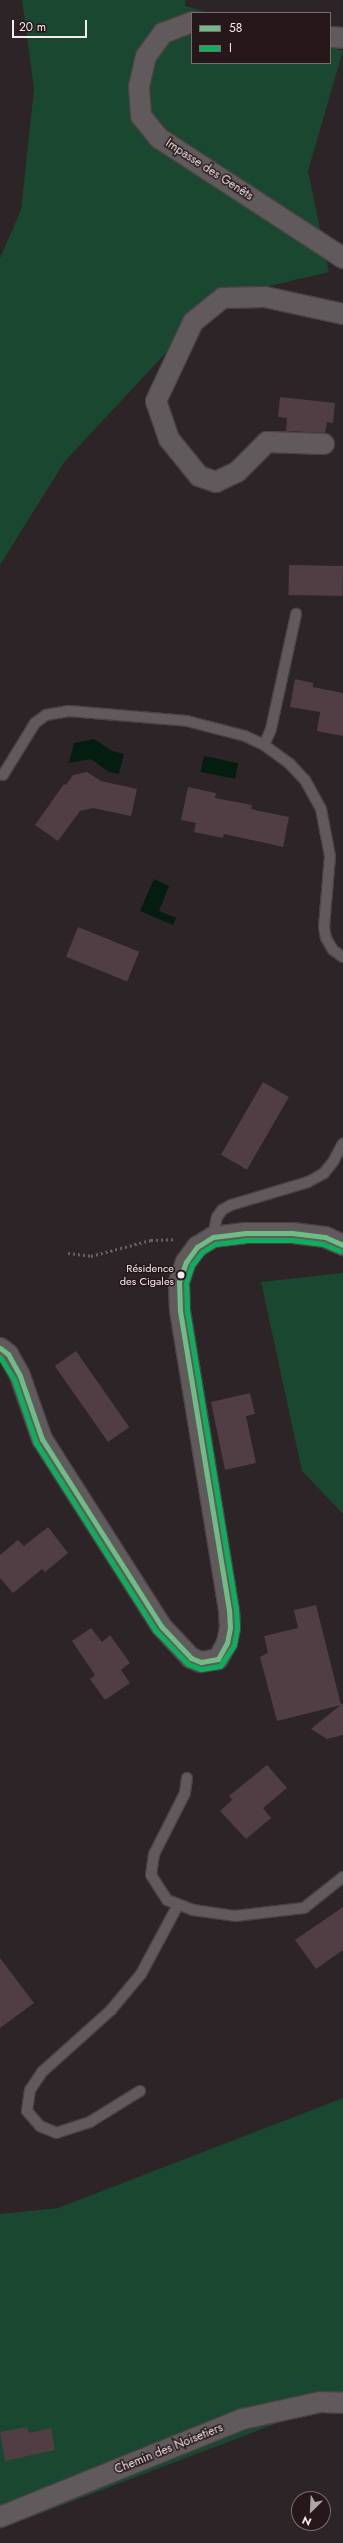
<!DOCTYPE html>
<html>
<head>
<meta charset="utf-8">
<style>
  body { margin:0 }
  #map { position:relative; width:343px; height:2543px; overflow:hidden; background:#2c2426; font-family:Jost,sans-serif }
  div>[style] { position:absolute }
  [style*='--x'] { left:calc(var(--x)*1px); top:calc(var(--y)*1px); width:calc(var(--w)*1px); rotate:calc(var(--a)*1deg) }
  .green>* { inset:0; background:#1a4730 }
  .water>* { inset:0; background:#051d10; transform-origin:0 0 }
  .building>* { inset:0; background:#503e44; transform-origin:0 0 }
  .path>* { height:2.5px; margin-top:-1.25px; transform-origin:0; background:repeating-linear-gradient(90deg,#656061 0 2px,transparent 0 5px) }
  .roads { filter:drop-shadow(1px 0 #494244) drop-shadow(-1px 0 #494244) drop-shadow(0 1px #494244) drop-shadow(0 -1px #494244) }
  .lane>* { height:10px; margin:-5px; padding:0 5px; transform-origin:5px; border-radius:5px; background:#615a5c }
  .street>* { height:20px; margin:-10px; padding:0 10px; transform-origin:10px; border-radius:10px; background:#615a5c }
  .bus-1>* { height:5px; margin:-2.5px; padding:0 2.5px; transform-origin:2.5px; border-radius:2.5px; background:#6fbc85 }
  .bus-2>* { height:5px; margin:-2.5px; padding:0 2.5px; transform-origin:2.5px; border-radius:2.5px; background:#0daf5c }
  .dots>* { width:11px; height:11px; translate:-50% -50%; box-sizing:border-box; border:2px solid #26171a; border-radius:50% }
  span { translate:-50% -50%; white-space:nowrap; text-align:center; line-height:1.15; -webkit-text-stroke:3px #26171a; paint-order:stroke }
  .bus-label { font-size:11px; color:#f6eaec }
  .right { translate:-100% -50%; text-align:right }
  .street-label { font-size:12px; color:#f6eaec }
  .legend { position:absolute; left:191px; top:12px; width:140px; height:52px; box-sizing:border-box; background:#26171a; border:1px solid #796b6e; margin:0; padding:5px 7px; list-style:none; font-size:12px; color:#f6eaec }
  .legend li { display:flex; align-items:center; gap:8px; height:20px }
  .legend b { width:20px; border:1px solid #796b6e }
  .north { position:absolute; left:291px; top:2491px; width:40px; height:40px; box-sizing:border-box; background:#26171a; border:1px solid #796b6e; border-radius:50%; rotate:204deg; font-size:11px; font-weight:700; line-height:16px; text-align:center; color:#f6eaec }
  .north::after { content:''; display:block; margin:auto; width:14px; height:18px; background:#afa5a7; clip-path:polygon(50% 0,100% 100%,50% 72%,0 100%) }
  .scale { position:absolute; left:12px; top:20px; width:75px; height:18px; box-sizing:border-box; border:2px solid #f6eaec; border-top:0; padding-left:5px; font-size:12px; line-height:14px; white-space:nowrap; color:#f6eaec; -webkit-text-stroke:3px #26171a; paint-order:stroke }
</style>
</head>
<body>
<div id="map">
  <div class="green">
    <i style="clip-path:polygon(22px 0,185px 0,185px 6px,210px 13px,192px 13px,192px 63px,330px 63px,330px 47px,343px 51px,308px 171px,329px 272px,217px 298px,65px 461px,0 565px,0 258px,21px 210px,34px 89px)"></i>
    <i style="clip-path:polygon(343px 1273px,343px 1514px,302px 1471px,261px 1282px)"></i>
    <i style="clip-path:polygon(343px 2098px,343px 2398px,0 2529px,0 2214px,58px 2208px)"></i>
  </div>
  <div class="water">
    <i style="clip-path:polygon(94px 739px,112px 751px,124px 754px,119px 774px,109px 772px,91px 759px,69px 763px,74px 743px)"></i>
    <i style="left:204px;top:756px;width:35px;height:16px;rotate:12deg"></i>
    <i style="clip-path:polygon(154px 879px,169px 886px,159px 911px,176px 918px,173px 925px,140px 911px)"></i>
  </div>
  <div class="building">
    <i style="clip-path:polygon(280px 397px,335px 403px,333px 423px,327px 422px,325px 433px,286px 431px,287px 418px,278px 417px)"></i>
    <i style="left:289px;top:565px;width:54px;height:30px;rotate:1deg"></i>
    <i style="clip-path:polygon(295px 679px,313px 683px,313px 687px,343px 693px,343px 736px,317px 731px,320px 712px,290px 707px)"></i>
    <i style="clip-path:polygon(87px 772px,101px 781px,137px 789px,131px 816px,93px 808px,80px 811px,58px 841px,35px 825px,64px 784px,66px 785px,73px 775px)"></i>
    <i style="clip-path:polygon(188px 787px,216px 793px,215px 798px,252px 805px,251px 809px,289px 817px,283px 847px,224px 834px,223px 838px,194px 832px,196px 823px,181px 820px)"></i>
    <i style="left:78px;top:927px;width:66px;height:32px;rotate:22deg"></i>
    <i style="left:263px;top:1082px;width:30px;height:84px;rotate:30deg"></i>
    <i style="left:76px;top:1351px;width:93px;height:26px;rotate:55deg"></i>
    <i style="clip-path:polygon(250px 1393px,255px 1414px,246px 1416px,256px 1463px,225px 1470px,211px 1402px)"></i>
    <i style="clip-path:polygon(48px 1527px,68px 1553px,45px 1572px,42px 1569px,13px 1593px,0 1578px,0 1555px,18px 1540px,24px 1546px)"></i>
    <i style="clip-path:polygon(316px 1605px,341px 1705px,277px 1721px,260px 1657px,268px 1653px,264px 1636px,298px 1628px,294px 1610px)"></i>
    <i style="clip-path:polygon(91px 1628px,102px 1642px,110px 1635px,130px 1663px,121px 1670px,130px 1683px,105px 1700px,90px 1679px,95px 1675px,72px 1641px)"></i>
    <i style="clip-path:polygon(343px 1703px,343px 1735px,327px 1739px,311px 1729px)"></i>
    <i style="clip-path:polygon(267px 1765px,287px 1788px,263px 1808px,271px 1818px,246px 1839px,220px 1811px,232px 1800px,229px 1796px)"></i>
    <i style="clip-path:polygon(343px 1907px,343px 1950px,316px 1969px,295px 1940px)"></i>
    <i style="clip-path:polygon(0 1958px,34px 2003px,0 2028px)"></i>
    <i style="clip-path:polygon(27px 2427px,29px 2433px,51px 2428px,55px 2450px,5px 2461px,0 2432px)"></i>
  </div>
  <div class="path">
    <i style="--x:68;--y:1253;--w:23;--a:7"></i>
    <i style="--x:91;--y:1256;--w:62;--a:-14.9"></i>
    <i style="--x:151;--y:1240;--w:23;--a:-2"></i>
  </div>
  <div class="roads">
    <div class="lane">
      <i style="--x:264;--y:745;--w:17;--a:-66"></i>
      <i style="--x:271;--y:729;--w:118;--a:-77.7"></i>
      <i style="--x:3;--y:775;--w:61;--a:-58.4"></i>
      <i style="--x:35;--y:723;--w:14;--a:-36"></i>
      <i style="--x:46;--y:715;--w:23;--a:-10"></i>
      <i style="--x:69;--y:711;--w:118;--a:4.8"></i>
      <i style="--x:187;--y:721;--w:60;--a:14.5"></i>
      <i style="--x:245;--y:736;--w:21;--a:25"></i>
      <i style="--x:264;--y:745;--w:31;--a:36"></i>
      <i style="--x:289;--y:763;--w:23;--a:47"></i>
      <i style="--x:305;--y:780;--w:33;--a:61"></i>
      <i style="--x:321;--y:809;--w:48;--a:79.2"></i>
      <i style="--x:330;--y:856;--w:71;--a:94.8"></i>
      <i style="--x:324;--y:927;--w:11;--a:80"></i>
      <i style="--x:326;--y:938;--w:14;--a:60"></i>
      <i style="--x:333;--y:950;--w:12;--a:35"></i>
      <i style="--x:213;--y:1237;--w:20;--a:-79"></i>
      <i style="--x:217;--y:1217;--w:9;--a:-54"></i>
      <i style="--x:222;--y:1210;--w:10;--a:-29"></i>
      <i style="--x:231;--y:1205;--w:80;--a:-16.6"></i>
      <i style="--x:308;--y:1182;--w:18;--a:-29"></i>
      <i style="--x:324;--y:1173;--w:14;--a:-51"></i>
      <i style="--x:333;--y:1162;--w:21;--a:-62"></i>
      <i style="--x:187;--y:1778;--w:15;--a:98"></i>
      <i style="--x:185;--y:1793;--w:68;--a:116.9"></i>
      <i style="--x:154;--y:1854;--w:21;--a:98"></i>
      <i style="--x:151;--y:1875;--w:30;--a:57"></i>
      <i style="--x:167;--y:1900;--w:28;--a:21"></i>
      <i style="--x:193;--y:1910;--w:42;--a:8.1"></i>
      <i style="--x:235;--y:1916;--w:69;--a:-6.6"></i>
      <i style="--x:304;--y:1908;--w:50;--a:-38.5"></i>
      <i style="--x:140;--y:2091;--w:59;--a:148.2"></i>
      <i style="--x:90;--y:2122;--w:35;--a:162"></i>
      <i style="--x:57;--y:2133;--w:18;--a:-158"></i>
      <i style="--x:40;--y:2126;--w:20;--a:-131"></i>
      <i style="--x:27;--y:2111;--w:21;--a:-82"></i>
      <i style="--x:30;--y:2090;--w:22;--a:-56"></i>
      <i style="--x:42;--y:2072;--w:93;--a:-41.9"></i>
      <i style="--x:111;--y:2010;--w:47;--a:-50.2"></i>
      <i style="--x:141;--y:1974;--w:78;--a:-61.8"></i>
    </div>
    <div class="street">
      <i style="--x:192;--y:22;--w:31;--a:159"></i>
      <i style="--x:163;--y:33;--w:29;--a:126"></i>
      <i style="--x:146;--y:56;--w:32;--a:103"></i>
      <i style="--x:139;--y:87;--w:29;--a:86"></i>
      <i style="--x:141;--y:116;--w:28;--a:51"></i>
      <i style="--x:159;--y:138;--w:220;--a:33.1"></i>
      <i style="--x:330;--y:37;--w:13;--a:4"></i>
      <i style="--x:324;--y:444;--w:57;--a:-178"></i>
      <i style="--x:267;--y:442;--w:42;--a:135"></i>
      <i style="--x:237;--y:472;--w:23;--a:155"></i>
      <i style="--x:216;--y:482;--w:18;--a:-161"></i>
      <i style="--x:199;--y:476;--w:48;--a:-129"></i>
      <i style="--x:169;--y:439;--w:40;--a:-108.9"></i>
      <i style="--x:156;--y:401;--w:87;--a:-64.9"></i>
      <i style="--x:193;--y:322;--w:38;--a:-39"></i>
      <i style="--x:223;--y:298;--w:42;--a:-1.4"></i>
      <i style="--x:265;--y:297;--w:80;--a:12.3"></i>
      <i style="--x:0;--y:1348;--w:10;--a:37"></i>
      <i style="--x:8;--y:1354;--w:25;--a:61"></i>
      <i style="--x:20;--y:1376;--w:67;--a:70.8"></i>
      <i style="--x:42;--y:1439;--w:222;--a:57.5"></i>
      <i style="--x:161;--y:1626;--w:44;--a:46.8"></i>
      <i style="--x:191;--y:1658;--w:11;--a:22"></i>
      <i style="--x:201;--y:1662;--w:17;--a:-10"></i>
      <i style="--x:218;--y:1659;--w:18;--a:-61"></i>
      <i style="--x:227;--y:1643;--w:15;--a:-79"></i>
      <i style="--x:230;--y:1628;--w:18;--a:-93"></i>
      <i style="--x:229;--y:1610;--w:303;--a:-99.3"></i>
      <i style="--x:180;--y:1311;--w:29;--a:-92"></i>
      <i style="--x:179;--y:1282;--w:21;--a:-71"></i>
      <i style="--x:186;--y:1262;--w:19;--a:-54"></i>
      <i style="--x:197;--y:1247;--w:19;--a:-32"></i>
      <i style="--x:213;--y:1237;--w:33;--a:-7"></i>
      <i style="--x:246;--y:1233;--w:46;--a:0"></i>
      <i style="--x:292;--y:1233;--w:33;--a:7"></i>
      <i style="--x:325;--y:1237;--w:20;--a:24"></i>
      <i style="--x:0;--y:2517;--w:262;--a:-22"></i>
      <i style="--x:243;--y:2419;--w:79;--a:-12.4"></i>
      <i style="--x:320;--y:2402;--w:23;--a:2"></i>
    </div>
  </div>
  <div class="bus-1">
    <i style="--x:0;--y:1348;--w:10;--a:37"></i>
    <i style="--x:8;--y:1354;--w:25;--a:61"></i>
    <i style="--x:20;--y:1376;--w:67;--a:70.8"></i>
    <i style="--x:42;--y:1439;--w:222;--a:57.5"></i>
    <i style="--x:161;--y:1626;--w:44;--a:46.8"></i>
    <i style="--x:191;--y:1658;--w:11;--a:22"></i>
    <i style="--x:201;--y:1662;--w:17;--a:-10"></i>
    <i style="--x:218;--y:1659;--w:18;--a:-61"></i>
    <i style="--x:227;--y:1643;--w:15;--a:-79"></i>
    <i style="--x:230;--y:1628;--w:18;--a:-93"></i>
    <i style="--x:229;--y:1610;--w:303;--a:-99.3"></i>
    <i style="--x:180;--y:1311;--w:29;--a:-92"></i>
    <i style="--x:179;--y:1282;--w:21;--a:-71"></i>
    <i style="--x:186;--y:1262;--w:19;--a:-54"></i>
    <i style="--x:197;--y:1247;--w:19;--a:-32"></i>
    <i style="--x:213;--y:1237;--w:33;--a:-7"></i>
    <i style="--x:246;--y:1233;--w:46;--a:0"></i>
    <i style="--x:292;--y:1233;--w:33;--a:7"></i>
    <i style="--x:325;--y:1237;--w:20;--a:24"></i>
  </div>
  <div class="bus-2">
    <i style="--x:0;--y:1357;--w:26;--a:58"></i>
    <i style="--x:14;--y:1379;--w:68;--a:71"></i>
    <i style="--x:36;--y:1443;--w:222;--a:57.5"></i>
    <i style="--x:155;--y:1630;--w:47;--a:45.9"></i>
    <i style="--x:188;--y:1664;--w:14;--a:21"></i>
    <i style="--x:201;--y:1669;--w:19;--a:-9"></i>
    <i style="--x:220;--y:1666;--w:25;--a:-56"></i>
    <i style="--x:234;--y:1645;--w:17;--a:-80"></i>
    <i style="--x:237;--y:1628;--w:18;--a:-93"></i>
    <i style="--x:236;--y:1610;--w:304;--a:-99.3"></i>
    <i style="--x:187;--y:1310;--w:27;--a:-92"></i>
    <i style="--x:186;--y:1283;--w:19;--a:-72"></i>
    <i style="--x:192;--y:1265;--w:16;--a:-52"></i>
    <i style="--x:202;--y:1252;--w:15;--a:-32"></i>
    <i style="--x:215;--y:1244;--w:31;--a:-7"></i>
    <i style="--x:246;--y:1240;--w:46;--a:0"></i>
    <i style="--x:292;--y:1240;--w:31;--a:7"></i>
    <i style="--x:323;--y:1244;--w:18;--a:22"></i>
  </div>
  <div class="dots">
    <i style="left:181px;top:1275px;background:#f6eaec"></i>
  </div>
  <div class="bus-label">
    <span class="right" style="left:174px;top:1275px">Résidence<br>des Cigales</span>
  </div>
  <div class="street-label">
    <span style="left:209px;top:170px;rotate:33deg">Impasse des Genêts</span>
    <span style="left:169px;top:2449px;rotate:-22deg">Chemin des Noisetiers</span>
  </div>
  <ul class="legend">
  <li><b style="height:5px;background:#6fbc85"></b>58</li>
  <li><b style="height:5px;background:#0daf5c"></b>I</li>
  </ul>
  <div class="north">N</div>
  <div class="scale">20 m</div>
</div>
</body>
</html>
